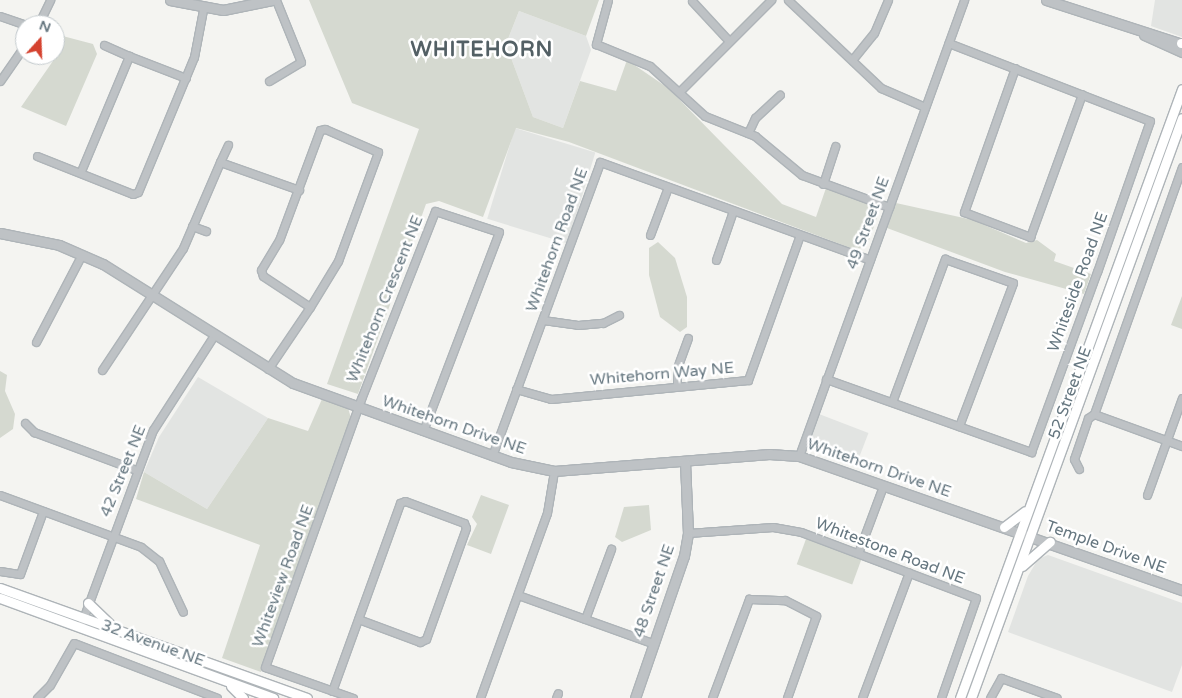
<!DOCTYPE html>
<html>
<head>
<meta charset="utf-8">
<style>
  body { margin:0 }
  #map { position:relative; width:1182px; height:698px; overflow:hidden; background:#f4f4f1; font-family:"Varela Round",sans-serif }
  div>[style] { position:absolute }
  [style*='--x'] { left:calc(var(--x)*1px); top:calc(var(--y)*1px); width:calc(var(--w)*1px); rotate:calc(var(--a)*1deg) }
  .built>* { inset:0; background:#e2e4e2; transform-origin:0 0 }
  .green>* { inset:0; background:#d5d9d0; transform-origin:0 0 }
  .roads { filter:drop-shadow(1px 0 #aeb4b8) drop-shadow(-1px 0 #aeb4b8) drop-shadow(0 1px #aeb4b8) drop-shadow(0 -1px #aeb4b8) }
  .minor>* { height:7px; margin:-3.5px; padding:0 3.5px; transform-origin:3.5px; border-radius:3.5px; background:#bec2c5 }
  .tertiary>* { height:9px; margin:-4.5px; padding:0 4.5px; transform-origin:4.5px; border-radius:4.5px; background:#bec2c5 }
  .secondary>* { height:9px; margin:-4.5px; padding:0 4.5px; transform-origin:4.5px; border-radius:4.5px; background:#fff }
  span { translate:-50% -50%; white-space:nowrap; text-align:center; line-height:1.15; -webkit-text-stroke:5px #fff; paint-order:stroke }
  .street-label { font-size:16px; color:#667780 }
  .district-label { font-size:21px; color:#536065; font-weight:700; letter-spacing:1px }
  .north { position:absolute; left:15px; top:15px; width:50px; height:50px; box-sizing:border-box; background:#fff; border:1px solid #c2c9cc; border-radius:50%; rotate:20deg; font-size:14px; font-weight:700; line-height:20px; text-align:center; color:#667780 }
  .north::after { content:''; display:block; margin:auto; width:18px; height:22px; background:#d54330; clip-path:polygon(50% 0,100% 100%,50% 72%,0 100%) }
</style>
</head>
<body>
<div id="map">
  <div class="built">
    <i style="clip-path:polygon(1155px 0,1182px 0,1182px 37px,1151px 26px)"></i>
    <i style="clip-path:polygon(519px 11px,586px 36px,591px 50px,563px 128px,533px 117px,506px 44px)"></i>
    <i style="left:515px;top:128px;width:84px;height:95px;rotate:17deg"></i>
    <i style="clip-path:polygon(198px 377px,268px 418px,207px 509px,144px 472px,159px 437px)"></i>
    <i style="left:819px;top:414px;width:53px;height:34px;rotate:21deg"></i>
    <i style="clip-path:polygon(1048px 555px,1182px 603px,1182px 665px,1172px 692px,1008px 632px,1028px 576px,1038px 559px)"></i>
  </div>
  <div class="green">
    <i style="clip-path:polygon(309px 0,599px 0,586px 36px,519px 11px,506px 44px,533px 117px,563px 128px,580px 81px,616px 91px,627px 60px,668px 88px,782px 204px,816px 217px,826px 188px,875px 206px,878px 215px,867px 246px,856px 250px,569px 142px,516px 128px,483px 217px,439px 201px,426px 204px,358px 394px,327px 384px,419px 129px,352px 103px)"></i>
    <i style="clip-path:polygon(55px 34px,93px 44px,97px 54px,66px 126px,21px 107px,62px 48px,55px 43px)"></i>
    <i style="clip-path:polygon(896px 203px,973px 220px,1026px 243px,1037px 240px,1056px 254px,1054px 261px,1091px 274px,1084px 294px,1005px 272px,887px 228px)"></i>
    <i style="clip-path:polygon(658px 242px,675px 258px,687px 297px,687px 327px,680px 332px,660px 317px,649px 275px,649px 248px)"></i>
    <i style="clip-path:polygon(1182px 296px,1182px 329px,1171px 325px)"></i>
    <i style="clip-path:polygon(0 371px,7px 375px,5px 391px,15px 414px,13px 429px,0 438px)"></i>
    <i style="clip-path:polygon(322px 399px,348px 408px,351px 418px,261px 672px,222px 658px,260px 545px,136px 499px,144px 472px,207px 509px,268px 418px,308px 431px)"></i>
    <i style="clip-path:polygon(481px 495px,509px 505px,491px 554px,467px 545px,477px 524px,472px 517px)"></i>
    <i style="clip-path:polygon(649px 505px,651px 530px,622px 542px,615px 537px,624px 507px)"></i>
    <i style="left:806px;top:539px;width:59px;height:27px;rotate:20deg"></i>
  </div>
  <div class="roads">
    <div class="minor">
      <i style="--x:608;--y:0;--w:46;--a:105.3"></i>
      <i style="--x:596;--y:44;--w:58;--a:22.2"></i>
      <i style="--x:650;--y:66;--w:74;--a:42.3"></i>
      <i style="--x:705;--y:116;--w:54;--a:21.8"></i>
      <i style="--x:755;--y:136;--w:61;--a:39.7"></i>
      <i style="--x:802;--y:175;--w:93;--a:20.2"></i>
      <i style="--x:788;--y:0;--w:128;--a:43.4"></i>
      <i style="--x:881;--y:88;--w:48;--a:23.4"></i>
      <i style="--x:692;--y:1;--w:54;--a:47.2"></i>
      <i style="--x:0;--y:16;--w:28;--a:19"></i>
      <i style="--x:38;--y:25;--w:28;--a:-64"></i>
      <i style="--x:104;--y:45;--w:27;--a:24"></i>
      <i style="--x:852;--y:60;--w:35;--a:-51"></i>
      <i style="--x:874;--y:33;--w:36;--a:-67"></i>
      <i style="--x:1015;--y:68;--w:153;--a:109.5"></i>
      <i style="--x:964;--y:212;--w:71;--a:20.7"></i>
      <i style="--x:1030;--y:237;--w:152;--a:-70"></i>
      <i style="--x:0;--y:81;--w:44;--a:-55.2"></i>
      <i style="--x:269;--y:81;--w:37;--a:-31"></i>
      <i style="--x:301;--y:62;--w:67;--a:-112"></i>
      <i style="--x:680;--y:91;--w:129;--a:-45"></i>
      <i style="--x:748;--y:133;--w:17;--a:-65"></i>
      <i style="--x:755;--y:118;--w:34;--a:-43"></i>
      <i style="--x:37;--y:156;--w:103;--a:21.6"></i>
      <i style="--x:133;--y:194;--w:5;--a:-22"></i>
      <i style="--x:138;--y:192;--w:146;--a:-67.5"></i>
      <i style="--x:194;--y:57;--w:48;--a:-79.2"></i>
      <i style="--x:220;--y:162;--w:19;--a:-65"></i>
      <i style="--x:81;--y:171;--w:125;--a:-67.3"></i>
      <i style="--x:129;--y:56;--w:61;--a:21.1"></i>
      <i style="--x:823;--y:184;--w:40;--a:-72"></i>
      <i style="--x:192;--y:226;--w:15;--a:20"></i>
      <i style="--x:650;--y:235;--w:51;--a:-69.4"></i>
      <i style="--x:716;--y:260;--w:52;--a:-70.9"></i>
      <i style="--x:543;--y:320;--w:35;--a:8"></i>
      <i style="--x:578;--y:325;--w:25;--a:-5"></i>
      <i style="--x:603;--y:323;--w:18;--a:-27"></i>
      <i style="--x:36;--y:342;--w:99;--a:-62.4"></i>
      <i style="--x:268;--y:369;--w:75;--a:-55.9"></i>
      <i style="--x:310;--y:307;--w:54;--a:-58.7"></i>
      <i style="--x:338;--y:261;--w:116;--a:-69.8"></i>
      <i style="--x:378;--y:152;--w:58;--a:-156.5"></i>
      <i style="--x:325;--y:129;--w:5;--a:169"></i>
      <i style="--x:320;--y:130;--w:117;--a:110.4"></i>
      <i style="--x:279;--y:240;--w:35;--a:121"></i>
      <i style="--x:261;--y:270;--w:6;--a:72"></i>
      <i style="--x:263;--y:276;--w:56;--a:33.4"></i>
      <i style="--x:102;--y:370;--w:146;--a:-56.4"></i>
      <i style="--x:183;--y:248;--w:94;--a:-66.7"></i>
      <i style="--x:220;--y:162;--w:84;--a:19.5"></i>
      <i style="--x:826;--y:379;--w:218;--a:19.6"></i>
      <i style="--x:1031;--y:452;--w:192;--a:-69.9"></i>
      <i style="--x:1097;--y:272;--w:160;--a:-70.7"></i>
      <i style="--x:1150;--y:121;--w:216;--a:-158.8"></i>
      <i style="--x:677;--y:386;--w:18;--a:-90"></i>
      <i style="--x:677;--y:368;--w:32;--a:-70"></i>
      <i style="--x:516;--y:389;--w:36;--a:16"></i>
      <i style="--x:551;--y:399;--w:198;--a:-5.5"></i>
      <i style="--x:748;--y:380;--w:154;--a:-70.3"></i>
      <i style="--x:892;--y:402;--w:153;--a:-69.7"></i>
      <i style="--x:945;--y:259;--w:72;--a:19.4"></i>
      <i style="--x:1013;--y:283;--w:153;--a:110.7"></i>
      <i style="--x:1094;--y:414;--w:262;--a:-70.4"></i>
      <i style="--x:1094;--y:414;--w:94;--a:20"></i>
      <i style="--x:25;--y:423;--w:13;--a:45"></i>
      <i style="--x:34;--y:432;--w:109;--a:20.4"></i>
      <i style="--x:492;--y:456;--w:313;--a:-69.8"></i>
      <i style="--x:600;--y:162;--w:287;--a:19.9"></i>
      <i style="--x:799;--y:456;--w:485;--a:-70.1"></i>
      <i style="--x:1079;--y:469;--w:11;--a:-117"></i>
      <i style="--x:1074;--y:459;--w:43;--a:-71.1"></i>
      <i style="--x:1088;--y:418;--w:7;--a:-34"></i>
      <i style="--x:0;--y:495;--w:150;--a:20.2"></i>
      <i style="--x:141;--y:547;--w:23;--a:38"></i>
      <i style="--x:159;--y:561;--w:56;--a:64.8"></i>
      <i style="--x:1147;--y:495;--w:103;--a:-70.2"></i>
      <i style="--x:688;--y:533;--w:85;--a:-4"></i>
      <i style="--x:773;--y:527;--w:28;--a:10"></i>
      <i style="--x:801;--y:532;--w:187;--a:20.7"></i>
      <i style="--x:976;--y:598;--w:106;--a:109.3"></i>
      <i style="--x:858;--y:553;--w:72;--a:-69.5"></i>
      <i style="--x:0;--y:571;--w:20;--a:9"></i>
      <i style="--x:20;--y:574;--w:67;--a:-69.9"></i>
      <i style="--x:518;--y:595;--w:142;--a:19.7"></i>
      <i style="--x:585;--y:619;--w:75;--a:-69.6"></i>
      <i style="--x:80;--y:627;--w:210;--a:-69.7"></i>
      <i style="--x:153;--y:430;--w:111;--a:-57.2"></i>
      <i style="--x:332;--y:691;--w:200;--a:-70.1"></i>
      <i style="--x:400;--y:503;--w:5;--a:-22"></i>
      <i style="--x:405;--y:501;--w:63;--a:20.4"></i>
      <i style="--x:464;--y:523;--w:5;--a:68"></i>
      <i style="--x:466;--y:528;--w:118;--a:109.8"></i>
      <i style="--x:426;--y:639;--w:7;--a:153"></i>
      <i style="--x:420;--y:642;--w:66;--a:-159.6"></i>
      <i style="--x:37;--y:698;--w:18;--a:-45"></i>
      <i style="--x:50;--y:685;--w:48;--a:-60.3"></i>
      <i style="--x:74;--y:643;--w:153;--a:21"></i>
      <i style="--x:353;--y:698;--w:93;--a:-160.6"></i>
      <i style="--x:265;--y:667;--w:285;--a:-70.3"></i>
      <i style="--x:361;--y:399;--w:202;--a:-68.5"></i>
      <i style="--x:435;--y:211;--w:67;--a:18.2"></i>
      <i style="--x:499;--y:232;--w:213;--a:110.9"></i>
      <i style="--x:480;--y:698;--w:197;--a:-70.1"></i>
      <i style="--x:547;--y:513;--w:43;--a:-80.5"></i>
      <i style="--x:556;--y:698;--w:5;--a:-68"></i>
      <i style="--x:712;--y:698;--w:106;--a:-69.5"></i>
      <i style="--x:749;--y:599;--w:36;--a:2"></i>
      <i style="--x:785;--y:600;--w:35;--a:27"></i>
      <i style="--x:816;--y:616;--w:87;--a:109.5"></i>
      <i style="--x:862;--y:698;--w:134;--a:-69.5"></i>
      <i style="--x:990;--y:698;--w:23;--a:-61"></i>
      <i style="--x:1001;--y:678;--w:59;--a:19.7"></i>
    </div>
    <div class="tertiary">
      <i style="--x:170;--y:0;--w:54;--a:10.7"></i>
      <i style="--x:223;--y:10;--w:50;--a:-11.5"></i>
      <i style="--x:1046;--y:0;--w:143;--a:17.9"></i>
      <i style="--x:1144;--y:35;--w:42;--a:24.1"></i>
      <i style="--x:0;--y:233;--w:60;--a:11.5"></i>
      <i style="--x:59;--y:245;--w:48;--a:23.4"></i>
      <i style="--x:103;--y:264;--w:224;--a:32.1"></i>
      <i style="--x:293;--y:383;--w:232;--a:19.9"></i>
      <i style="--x:511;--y:462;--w:44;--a:11.8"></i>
      <i style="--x:554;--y:471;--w:216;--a:-4.5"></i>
      <i style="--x:769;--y:454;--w:30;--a:4"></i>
      <i style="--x:799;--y:456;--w:406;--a:19.3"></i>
      <i style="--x:635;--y:698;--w:150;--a:-71"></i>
      <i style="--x:684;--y:556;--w:23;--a:-80"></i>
      <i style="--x:688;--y:533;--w:71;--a:-92.4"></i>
    </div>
    <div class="secondary">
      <i style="--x:1181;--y:43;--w:1;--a:0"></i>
      <i style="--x:1004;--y:527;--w:26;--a:-37"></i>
      <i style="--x:1022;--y:566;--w:37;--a:-41"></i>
      <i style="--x:0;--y:588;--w:326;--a:19.7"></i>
      <i style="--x:0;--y:598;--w:291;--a:20.1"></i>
      <i style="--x:88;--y:603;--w:30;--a:44"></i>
      <i style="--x:231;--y:686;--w:17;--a:45"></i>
      <i style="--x:960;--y:698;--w:648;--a:-69.97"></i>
      <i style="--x:971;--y:698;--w:617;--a:-70.01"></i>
    </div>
  </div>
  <div class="street-label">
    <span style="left:868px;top:223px;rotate:-70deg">49 Street NE</span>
    <span style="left:557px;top:240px;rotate:-70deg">Whitehorn Road NE</span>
    <span style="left:1078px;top:282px;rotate:-70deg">Whiteside Road NE</span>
    <span style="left:385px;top:299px;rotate:-68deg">Whitehorn Crescent NE</span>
    <span style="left:662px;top:374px;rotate:-5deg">Whitehorn Way NE</span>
    <span style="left:1070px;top:393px;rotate:-70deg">52 Street NE</span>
    <span style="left:454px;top:425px;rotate:19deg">Whitehorn Drive NE</span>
    <span style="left:879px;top:468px;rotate:19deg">Whitehorn Drive NE</span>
    <span style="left:123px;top:471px;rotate:-68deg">42 Street NE</span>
    <span style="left:1106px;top:547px;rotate:20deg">Temple Drive NE</span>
    <span style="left:890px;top:551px;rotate:21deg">Whitestone Road NE</span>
    <span style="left:283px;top:576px;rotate:-70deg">Whiteview Road NE</span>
    <span style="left:654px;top:591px;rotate:-71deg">48 Street NE</span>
    <span style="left:153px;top:643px;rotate:20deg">32 Avenue NE</span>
  </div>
  <div class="district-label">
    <span style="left:482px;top:50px">WHITEHORN</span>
  </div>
  <div class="north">N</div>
</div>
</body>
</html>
